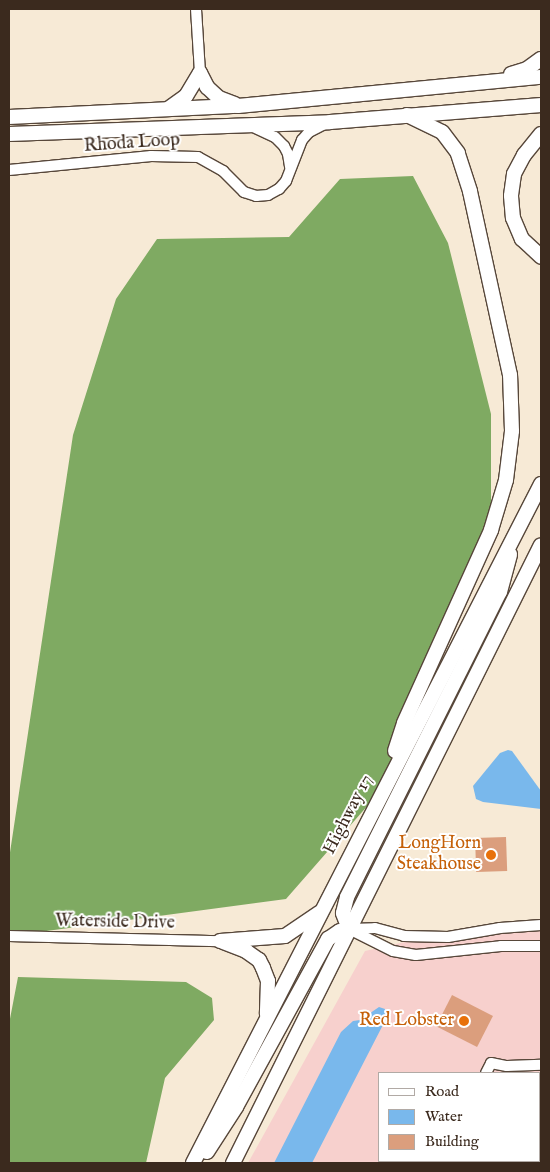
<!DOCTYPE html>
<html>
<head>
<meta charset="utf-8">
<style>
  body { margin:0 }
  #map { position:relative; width:550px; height:1172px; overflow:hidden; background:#f7ead6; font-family:"IM FELL English",serif }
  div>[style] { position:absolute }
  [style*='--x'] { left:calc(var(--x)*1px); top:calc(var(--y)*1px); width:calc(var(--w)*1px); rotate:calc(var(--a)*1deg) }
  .built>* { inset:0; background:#f7d0cd }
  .forest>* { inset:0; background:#7faa62 }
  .water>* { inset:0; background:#79b8ec }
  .building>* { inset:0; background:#db9e7d; transform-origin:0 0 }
  .roads { filter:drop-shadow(1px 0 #57473a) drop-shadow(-1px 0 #57473a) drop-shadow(0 1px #57473a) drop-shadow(0 -1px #57473a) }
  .minor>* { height:10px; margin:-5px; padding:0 5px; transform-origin:5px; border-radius:5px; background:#fff }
  .highway>* { height:14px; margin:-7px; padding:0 7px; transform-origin:7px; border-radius:7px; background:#fff }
  .dots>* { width:14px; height:14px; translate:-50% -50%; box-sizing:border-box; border:2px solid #fff; border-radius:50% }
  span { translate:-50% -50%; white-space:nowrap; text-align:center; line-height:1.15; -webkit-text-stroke:4px #fff; paint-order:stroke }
  .street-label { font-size:18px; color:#3b2a1e }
  .food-label { font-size:18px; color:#c56008 }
  .right { translate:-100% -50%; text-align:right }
  .frame { position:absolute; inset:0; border:10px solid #3b2a1e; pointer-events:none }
  .legend { position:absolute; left:378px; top:1072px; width:162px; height:90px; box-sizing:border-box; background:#fff; border:1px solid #b1aaa5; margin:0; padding:6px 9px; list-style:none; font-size:15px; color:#3b2a1e }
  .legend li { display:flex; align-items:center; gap:10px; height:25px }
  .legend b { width:25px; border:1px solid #b1aaa5 }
</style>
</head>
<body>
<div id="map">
  <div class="built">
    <i style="clip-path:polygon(evenodd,541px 925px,541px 1163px,248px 1163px,365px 951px,427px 937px,541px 925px,379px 1073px,539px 1073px,539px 1161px,379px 1161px,379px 1073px)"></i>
  </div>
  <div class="forest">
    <i style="clip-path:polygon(413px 176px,448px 243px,491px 414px,491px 530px,383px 788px,286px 899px,9px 936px,9px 859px,73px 435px,116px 299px,157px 239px,289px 237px,340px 179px)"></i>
    <i style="clip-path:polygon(18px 977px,186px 982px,212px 998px,214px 1020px,165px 1078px,146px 1163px,9px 1163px,9px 1024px)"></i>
  </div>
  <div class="water">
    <i style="clip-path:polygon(508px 750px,512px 751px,541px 791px,541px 809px,483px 802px,476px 799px,473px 786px,500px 753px)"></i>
    <i style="clip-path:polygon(379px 1007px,385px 1009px,387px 1017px,312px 1163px,274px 1163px,341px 1032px,353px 1021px,360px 1020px)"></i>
  </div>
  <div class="building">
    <i style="left:506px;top:837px;width:34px;height:31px;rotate:88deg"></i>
    <i style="left:452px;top:995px;width:46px;height:35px;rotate:27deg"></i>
  </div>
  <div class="roads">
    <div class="minor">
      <i style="--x:196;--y:9;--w:64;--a:86.4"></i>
      <i style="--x:251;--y:126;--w:26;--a:25"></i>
      <i style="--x:275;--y:137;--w:13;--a:45"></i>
      <i style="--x:284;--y:146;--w:9;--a:63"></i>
      <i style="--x:288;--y:154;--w:13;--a:81"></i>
      <i style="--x:9;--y:170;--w:143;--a:-5.6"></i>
      <i style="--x:151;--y:156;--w:47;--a:1.2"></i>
      <i style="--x:198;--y:157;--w:29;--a:29"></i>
      <i style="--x:223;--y:171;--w:30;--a:45"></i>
      <i style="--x:244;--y:192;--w:13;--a:18"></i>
      <i style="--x:256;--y:196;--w:12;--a:-5"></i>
      <i style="--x:268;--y:195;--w:13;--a:-29"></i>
      <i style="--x:279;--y:189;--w:11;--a:-49"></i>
      <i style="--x:286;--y:181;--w:44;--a:-68.7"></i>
      <i style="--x:302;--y:140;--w:11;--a:-49"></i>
      <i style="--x:309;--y:132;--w:18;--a:-27"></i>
      <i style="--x:349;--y:929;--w:49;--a:26.6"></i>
      <i style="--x:393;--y:951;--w:23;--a:10"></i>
      <i style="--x:416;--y:955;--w:85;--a:-6"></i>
      <i style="--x:501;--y:946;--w:40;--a:0"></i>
      <i style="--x:350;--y:929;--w:25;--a:-2"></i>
      <i style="--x:375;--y:928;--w:30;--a:15"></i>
      <i style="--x:404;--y:936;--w:44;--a:1.3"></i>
      <i style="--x:448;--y:937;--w:53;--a:-9.8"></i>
      <i style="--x:500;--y:928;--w:41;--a:-4.2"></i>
      <i style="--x:9;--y:936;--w:211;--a:1.4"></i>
      <i style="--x:486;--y:1073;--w:11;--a:-63"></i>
      <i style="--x:491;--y:1063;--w:16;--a:11"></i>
      <i style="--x:507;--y:1066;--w:34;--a:-2"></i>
      <i style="--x:433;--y:1163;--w:4;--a:-34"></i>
    </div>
    <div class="highway">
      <i style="--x:200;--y:73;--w:16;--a:63"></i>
      <i style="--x:207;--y:87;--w:16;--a:43"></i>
      <i style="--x:219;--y:98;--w:17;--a:21"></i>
      <i style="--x:511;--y:74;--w:17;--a:-17"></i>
      <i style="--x:527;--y:69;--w:17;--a:-36"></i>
      <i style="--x:168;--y:109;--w:22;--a:-36"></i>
      <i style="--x:186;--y:96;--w:27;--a:-59"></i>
      <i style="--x:9;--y:117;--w:229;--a:-2.8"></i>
      <i style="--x:238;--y:106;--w:304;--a:-5.5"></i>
      <i style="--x:9;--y:134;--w:321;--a:-2.1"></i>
      <i style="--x:330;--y:122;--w:212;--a:-4.6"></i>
      <i style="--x:541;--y:134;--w:27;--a:129"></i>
      <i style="--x:524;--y:155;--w:21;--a:118"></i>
      <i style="--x:514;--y:174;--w:22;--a:98"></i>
      <i style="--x:511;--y:196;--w:22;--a:85"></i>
      <i style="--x:513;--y:218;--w:23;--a:67"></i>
      <i style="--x:522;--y:239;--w:26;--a:43"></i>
      <i style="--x:395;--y:751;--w:29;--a:-72"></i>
      <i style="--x:404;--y:723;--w:212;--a:-65.7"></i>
      <i style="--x:491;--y:530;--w:52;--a:-73.3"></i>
      <i style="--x:506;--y:480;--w:49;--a:-83"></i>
      <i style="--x:512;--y:431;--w:56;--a:-92"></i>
      <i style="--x:510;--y:375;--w:188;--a:-102.3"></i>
      <i style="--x:470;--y:191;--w:40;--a:-108"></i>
      <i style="--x:458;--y:153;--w:26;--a:-127"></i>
      <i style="--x:442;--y:132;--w:39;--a:-154"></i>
      <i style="--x:349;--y:929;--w:17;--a:-111"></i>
      <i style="--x:343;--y:913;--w:16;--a:-76"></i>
      <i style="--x:347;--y:897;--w:341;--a:-63.4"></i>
      <i style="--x:500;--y:592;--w:39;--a:-75"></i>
      <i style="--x:220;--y:941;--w:65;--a:-4.4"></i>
      <i style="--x:285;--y:936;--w:41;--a:-34.1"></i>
      <i style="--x:223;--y:942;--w:25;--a:21"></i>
      <i style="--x:246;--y:951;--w:16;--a:35"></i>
      <i style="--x:259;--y:960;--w:9;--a:63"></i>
      <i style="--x:263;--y:968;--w:14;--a:69"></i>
      <i style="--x:268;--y:981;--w:33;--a:92"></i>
      <i style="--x:207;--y:1152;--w:54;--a:-57.2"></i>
      <i style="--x:236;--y:1107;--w:192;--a:-61.3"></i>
      <i style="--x:328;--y:939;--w:14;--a:-34"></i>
      <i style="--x:340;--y:931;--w:9;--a:-13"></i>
      <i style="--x:193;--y:1163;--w:763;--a:-62.86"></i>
      <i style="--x:233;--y:1163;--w:690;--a:-63.51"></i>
    </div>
  </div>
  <div class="dots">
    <i style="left:491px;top:855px;background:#e8710a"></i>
    <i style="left:464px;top:1021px;background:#e8710a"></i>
  </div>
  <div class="street-label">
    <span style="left:132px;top:144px;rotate:-4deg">Rhoda Loop</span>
    <span style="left:349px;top:815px;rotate:-63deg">Highway 17</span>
    <span style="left:115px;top:923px;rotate:1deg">Waterside Drive</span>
  </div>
  <div class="food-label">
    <span class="right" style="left:481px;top:855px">LongHorn<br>Steakhouse</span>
    <span class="right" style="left:454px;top:1021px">Red Lobster</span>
  </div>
  <div class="frame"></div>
  <ul class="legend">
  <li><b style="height:6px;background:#fff"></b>Road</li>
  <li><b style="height:14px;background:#79b8ec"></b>Water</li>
  <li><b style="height:14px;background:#db9e7d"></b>Building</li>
  </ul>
</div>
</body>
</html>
